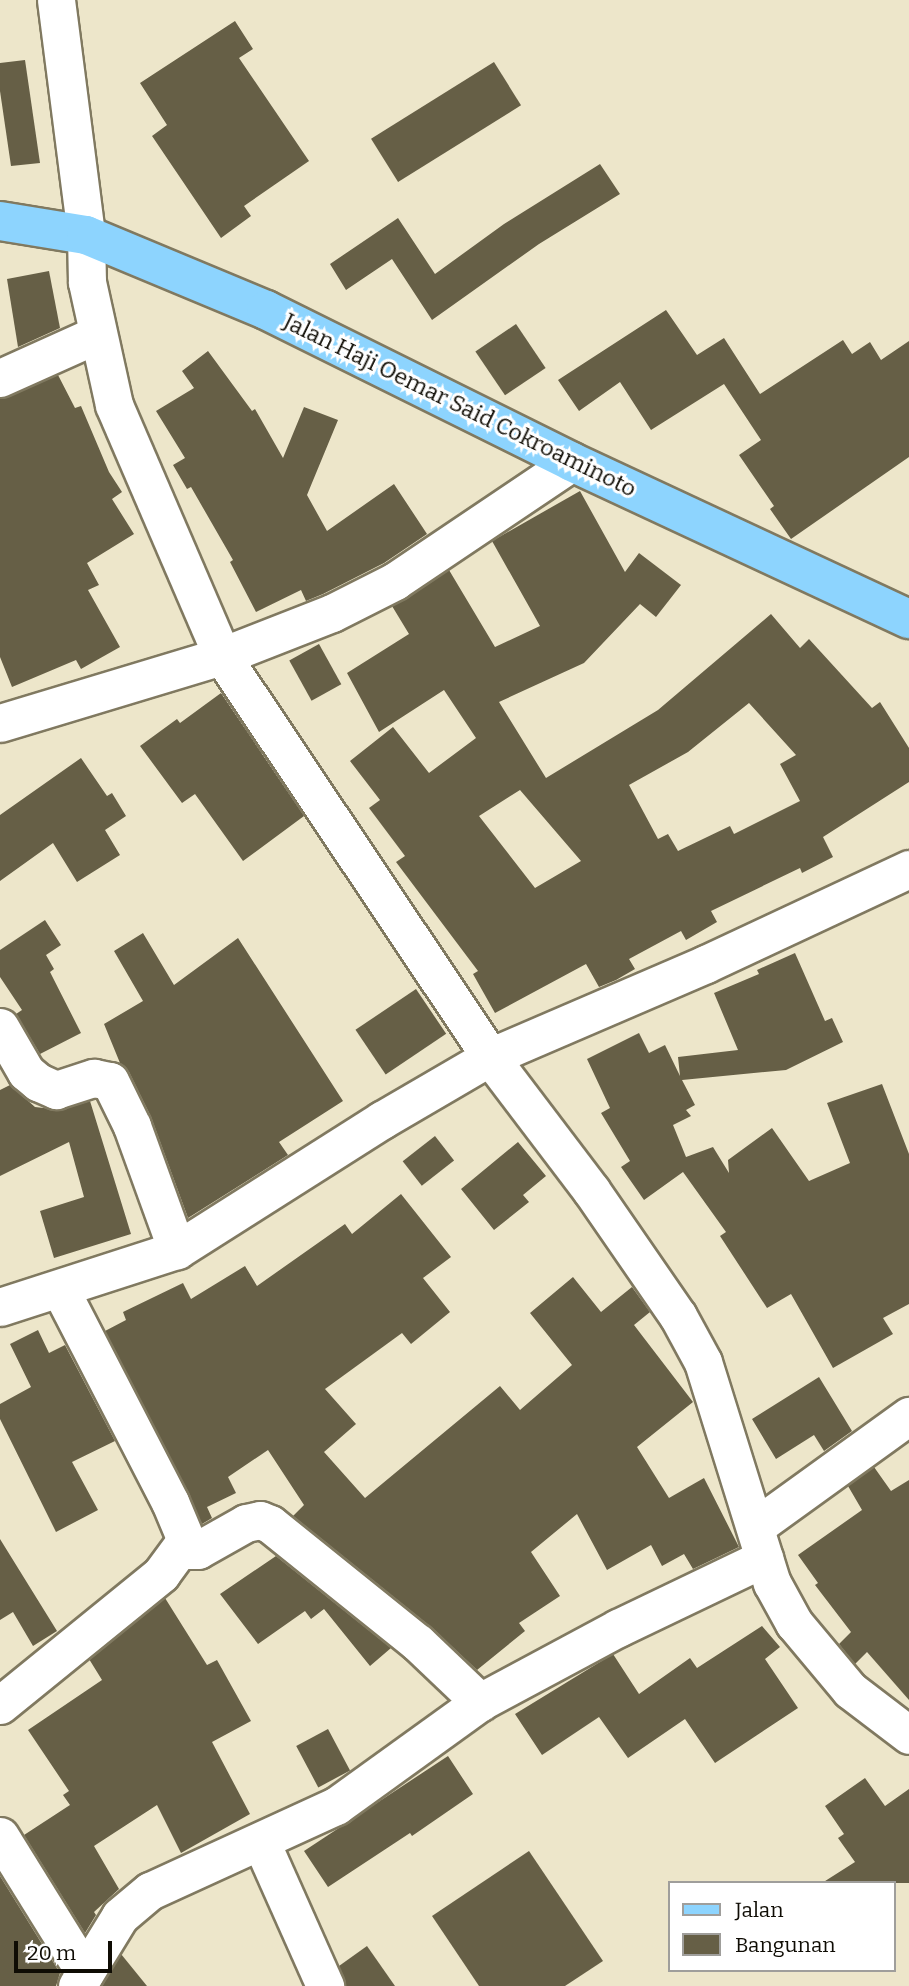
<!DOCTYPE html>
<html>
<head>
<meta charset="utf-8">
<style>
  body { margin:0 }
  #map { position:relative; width:909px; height:1986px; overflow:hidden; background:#ede6ca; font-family:Bitter,serif }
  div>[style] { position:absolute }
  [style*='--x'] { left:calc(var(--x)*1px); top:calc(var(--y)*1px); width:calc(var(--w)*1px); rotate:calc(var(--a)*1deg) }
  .building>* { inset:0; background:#665f46; transform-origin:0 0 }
  .roads { filter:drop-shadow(2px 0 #807960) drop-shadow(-2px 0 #807960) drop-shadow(0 2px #807960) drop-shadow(0 -2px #807960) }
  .minor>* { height:37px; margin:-18.5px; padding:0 18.5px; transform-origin:18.5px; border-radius:18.5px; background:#fff }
  .major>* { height:38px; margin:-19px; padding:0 19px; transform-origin:19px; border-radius:19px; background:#8dd4fe }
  span { translate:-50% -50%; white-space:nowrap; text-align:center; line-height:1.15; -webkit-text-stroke:6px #fff; paint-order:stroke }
  .street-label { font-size:23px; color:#0f0c04 }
  .legend { position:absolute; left:668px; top:1881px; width:228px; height:91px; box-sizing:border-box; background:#fff; border:2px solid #9f9e9b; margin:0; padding:9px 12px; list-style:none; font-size:21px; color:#0f0c04 }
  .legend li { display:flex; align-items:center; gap:14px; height:35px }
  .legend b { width:35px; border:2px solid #9f9e9b }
  .scale { position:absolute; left:14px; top:1941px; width:98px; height:32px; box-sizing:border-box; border:4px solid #0f0c04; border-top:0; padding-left:9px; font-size:21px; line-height:24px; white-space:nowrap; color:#0f0c04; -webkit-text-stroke:5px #fff; paint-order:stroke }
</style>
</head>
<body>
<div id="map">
  <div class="building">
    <i style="clip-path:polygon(235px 21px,253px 49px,239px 58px,309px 161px,244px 206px,251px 216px,221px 238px,152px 136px,167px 125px,140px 83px)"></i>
    <i style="clip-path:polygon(25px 60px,40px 163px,11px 166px,0 91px,0 63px)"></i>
    <i style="left:494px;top:62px;width:51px;height:145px;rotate:58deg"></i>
    <i style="clip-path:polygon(600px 164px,620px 194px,539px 244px,432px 320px,392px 259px,346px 290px,330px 264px,398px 218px,435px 274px,504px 224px)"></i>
    <i style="clip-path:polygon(49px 271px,60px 328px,18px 347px,7px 279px)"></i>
    <i style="clip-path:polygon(666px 310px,697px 355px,724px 338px,760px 394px,843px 340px,852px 354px,870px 342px,881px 360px,909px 341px,909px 457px,791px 539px,770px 509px,774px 506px,739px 455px,761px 440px,724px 384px,651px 430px,620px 382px,579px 411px,558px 380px)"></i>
    <i style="left:516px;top:324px;width:53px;height:49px;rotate:56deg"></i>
    <i style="clip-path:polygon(208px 351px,252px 411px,255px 409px,283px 458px,304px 407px,338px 420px,307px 495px,327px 531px,394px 484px,427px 534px,384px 563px,323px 594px,306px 601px,301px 590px,256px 612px,230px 562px,233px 560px,191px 487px,187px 489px,173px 465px,185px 458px,156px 411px,194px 388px,182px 371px)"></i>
    <i style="clip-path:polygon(58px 375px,75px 408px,81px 406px,109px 472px,122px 492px,112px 499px,134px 534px,87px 563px,99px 585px,88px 590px,120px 647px,81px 669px,76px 660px,12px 687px,0 657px,0 399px)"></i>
    <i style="clip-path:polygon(evenodd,580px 491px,625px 572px,639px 553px,681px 585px,656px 617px,640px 604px,584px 663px,499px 702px,546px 778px,658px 710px,771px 614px,800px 648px,809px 639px,872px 708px,880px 702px,909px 748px,909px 782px,823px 837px,833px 857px,802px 873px,800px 868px,711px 911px,717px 922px,686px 940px,681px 931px,629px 959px,635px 969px,616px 980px,599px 987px,586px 964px,495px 1013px,473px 974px,478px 971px,396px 862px,405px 856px,369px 808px,380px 800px,350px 761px,393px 727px,429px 773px,476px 738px,444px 690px,379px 732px,347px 673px,409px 634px,392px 606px,449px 570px,495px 647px,540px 626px,492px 541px,580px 491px,749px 703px,796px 755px,780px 764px,800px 801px,734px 834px,730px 826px,678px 851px,668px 834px,658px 839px,629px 785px,688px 752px,749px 703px,580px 491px,520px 790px,581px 861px,535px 888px,479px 816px,520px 790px)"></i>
    <i style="left:319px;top:644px;width:46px;height:34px;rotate:61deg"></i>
    <i style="clip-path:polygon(221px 693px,304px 816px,243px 861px,195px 794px,182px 803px,140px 746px,177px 719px,180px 723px)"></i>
    <i style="clip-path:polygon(81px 758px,107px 796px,112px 793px,126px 816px,105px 830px,120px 855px,77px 882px,53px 843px,0 881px,0 815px)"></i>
    <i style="clip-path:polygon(45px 920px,61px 945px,46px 955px,54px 969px,50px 972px,81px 1033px,40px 1054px,16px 1014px,22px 1010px,0 977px,0 950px)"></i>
    <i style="clip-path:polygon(143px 933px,174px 985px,238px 938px,343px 1101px,279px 1142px,288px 1155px,188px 1218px,151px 1117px,129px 1072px,120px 1063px,104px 1024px,143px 1001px,114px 951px)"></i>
    <i style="clip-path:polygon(795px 953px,825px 1021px,832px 1018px,843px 1042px,786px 1070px,682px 1080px,695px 1105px,686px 1110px,691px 1116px,673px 1125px,686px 1157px,713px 1147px,729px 1173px,728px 1160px,772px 1128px,809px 1181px,850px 1163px,827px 1103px,882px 1084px,909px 1154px,909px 1304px,883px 1318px,893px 1334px,833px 1368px,791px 1294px,767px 1308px,720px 1236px,726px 1232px,683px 1172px,644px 1200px,621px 1167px,630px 1161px,601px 1113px,610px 1108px,587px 1059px,639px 1033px,649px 1053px,665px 1045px,680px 1076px,678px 1057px,738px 1050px,714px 993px,759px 974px,757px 970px)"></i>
    <i style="left:416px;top:989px;width:54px;height:73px;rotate:56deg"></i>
    <i style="clip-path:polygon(10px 1085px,35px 1107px,61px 1110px,90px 1101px,131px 1234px,54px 1258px,40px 1211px,84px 1197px,69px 1142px,0 1176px,0 1090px)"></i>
    <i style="left:435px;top:1136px;width:31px;height:41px;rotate:52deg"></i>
    <i style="clip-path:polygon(518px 1142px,546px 1176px,523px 1195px,529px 1202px,494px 1230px,461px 1189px)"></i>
    <i style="clip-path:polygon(401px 1194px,451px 1257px,423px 1278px,450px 1312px,411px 1344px,402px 1333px,325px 1389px,356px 1424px,324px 1452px,365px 1498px,500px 1386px,520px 1410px,572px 1365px,530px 1313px,573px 1277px,601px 1312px,632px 1287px,650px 1312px,634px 1325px,693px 1402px,637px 1447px,669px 1498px,704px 1478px,739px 1547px,693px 1569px,684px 1554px,662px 1566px,651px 1545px,607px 1570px,577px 1514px,531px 1552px,560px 1596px,519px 1623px,525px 1631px,477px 1670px,431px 1627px,293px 1516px,304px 1505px,268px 1450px,228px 1477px,236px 1493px,207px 1507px,212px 1518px,202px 1524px,105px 1331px,126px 1320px,123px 1312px,183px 1283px,191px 1299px,245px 1266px,257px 1286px,345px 1224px,352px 1234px)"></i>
    <i style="clip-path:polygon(38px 1330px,49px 1353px,65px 1345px,115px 1441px,72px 1462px,98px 1510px,56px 1532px,0 1419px,0 1404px,31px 1387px,10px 1344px)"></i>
    <i style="clip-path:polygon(819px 1377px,852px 1431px,824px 1451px,814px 1435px,776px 1459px,752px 1419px)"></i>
    <i style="clip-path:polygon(874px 1467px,891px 1491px,909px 1480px,909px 1700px,867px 1652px,855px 1664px,839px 1644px,851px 1632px,815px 1585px,818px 1583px,798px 1555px,862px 1510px,848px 1486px)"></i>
    <i style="clip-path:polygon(0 1539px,57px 1631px,33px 1646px,13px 1612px,0 1620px)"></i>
    <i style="clip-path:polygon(276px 1556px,391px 1648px,370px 1666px,324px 1609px,311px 1619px,305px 1611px,258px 1644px,220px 1594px)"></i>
    <i style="clip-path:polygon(165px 1598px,207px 1665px,217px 1660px,251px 1721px,212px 1742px,250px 1814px,181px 1853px,157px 1805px,94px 1846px,119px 1889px,94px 1912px,96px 1915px,85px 1933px,24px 1835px,70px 1805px,63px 1795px,69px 1791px,28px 1730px,102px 1680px,89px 1659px)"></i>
    <i style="clip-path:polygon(762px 1626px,780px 1647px,765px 1659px,798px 1708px,715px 1763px,685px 1719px,628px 1758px,599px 1717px,542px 1755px,515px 1714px,613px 1654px,639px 1694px,690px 1658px,697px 1668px)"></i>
    <i style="left:328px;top:1729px;width:47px;height:36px;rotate:62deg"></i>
    <i style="clip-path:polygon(448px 1756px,473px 1794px,412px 1836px,410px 1833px,328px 1887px,304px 1851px)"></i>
    <i style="clip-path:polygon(865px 1778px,885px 1806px,909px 1789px,909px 1883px,822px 1883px,855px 1862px,838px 1838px,844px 1834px,825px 1806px)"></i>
    <i style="clip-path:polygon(529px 1851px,603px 1961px,565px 1986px,479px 1986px,432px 1916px)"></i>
    <i style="clip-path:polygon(0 1876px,60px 1973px,56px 1986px,0 1986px)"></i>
    <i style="clip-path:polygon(367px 1946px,395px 1986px,346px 1986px,339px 1966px)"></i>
    <i style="clip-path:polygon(121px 1954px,147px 1986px,102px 1986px)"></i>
  </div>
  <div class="roads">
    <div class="minor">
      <i style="--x:56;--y:0;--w:237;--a:82.7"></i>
      <i style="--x:86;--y:235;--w:47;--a:88.8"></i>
      <i style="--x:87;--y:282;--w:126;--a:77.6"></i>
      <i style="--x:114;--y:405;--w:273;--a:66.7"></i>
      <i style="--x:222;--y:656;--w:482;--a:56.2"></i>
      <i style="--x:490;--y:1057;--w:167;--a:52.8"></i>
      <i style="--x:591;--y:1190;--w:153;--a:55.4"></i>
      <i style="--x:678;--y:1316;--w:52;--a:61.5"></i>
      <i style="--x:703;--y:1362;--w:232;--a:72.7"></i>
      <i style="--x:772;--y:1583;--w:46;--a:61.2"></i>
      <i style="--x:794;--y:1623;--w:87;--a:50.1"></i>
      <i style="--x:850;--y:1690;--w:74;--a:37.3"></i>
      <i style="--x:0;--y:378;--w:107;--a:-24.2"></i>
      <i style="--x:0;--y:723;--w:232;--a:-16.8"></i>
      <i style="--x:222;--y:656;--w:118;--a:-21.4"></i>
      <i style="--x:332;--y:613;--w:71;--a:-26.9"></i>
      <i style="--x:395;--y:581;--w:213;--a:-33.9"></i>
      <i style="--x:0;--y:1027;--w:52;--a:60"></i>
      <i style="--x:26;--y:1072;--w:16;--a:40"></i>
      <i style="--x:38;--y:1082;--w:20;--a:24"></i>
      <i style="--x:56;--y:1090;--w:40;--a:-18"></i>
      <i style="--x:94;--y:1078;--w:16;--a:11"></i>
      <i style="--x:110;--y:1081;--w:50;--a:63.9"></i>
      <i style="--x:132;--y:1126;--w:132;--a:70.1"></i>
      <i style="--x:0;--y:1307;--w:186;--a:-17.9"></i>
      <i style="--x:177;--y:1250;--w:243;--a:-32.4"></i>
      <i style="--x:382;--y:1120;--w:125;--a:-30.3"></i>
      <i style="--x:490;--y:1057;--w:235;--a:-23.3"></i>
      <i style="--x:706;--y:964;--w:224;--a:-25.1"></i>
      <i style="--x:755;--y:1527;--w:190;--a:-35.8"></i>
      <i style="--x:181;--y:1550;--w:17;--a:0"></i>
      <i style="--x:198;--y:1550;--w:55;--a:-29.4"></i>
      <i style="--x:246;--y:1523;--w:14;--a:-12"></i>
      <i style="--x:260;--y:1520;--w:11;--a:22"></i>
      <i style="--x:270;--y:1524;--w:190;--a:38.8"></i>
      <i style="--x:418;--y:1643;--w:86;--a:43.6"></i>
      <i style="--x:0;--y:1705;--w:208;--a:-39.1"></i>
      <i style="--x:161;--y:1574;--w:42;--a:-53.7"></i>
      <i style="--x:186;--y:1540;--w:41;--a:-112.8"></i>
      <i style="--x:170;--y:1502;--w:240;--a:-117.3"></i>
      <i style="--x:0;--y:1836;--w:161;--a:58.2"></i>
      <i style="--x:261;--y:1842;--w:158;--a:66"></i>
      <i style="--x:77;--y:1986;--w:82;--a:-58.4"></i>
      <i style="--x:120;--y:1916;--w:39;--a:-40"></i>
      <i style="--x:150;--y:1891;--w:205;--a:-24.6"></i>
      <i style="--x:336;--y:1806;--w:178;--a:-35.8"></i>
      <i style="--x:480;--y:1702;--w:157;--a:-28.2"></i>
      <i style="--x:618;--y:1628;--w:162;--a:-25.6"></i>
    </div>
    <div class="major">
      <i style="--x:0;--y:221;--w:87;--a:9.2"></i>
      <i style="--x:86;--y:235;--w:195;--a:22.6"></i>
      <i style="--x:266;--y:310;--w:342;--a:26.4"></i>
      <i style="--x:572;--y:462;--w:372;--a:25"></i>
    </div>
  </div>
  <div class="street-label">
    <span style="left:460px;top:405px;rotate:26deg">Jalan Haji Oemar Said Cokroaminoto</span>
  </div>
  <ul class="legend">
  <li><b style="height:9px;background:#8dd4fe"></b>Jalan</li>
  <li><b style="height:19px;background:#665f46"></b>Bangunan</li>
  </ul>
  <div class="scale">20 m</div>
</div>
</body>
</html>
